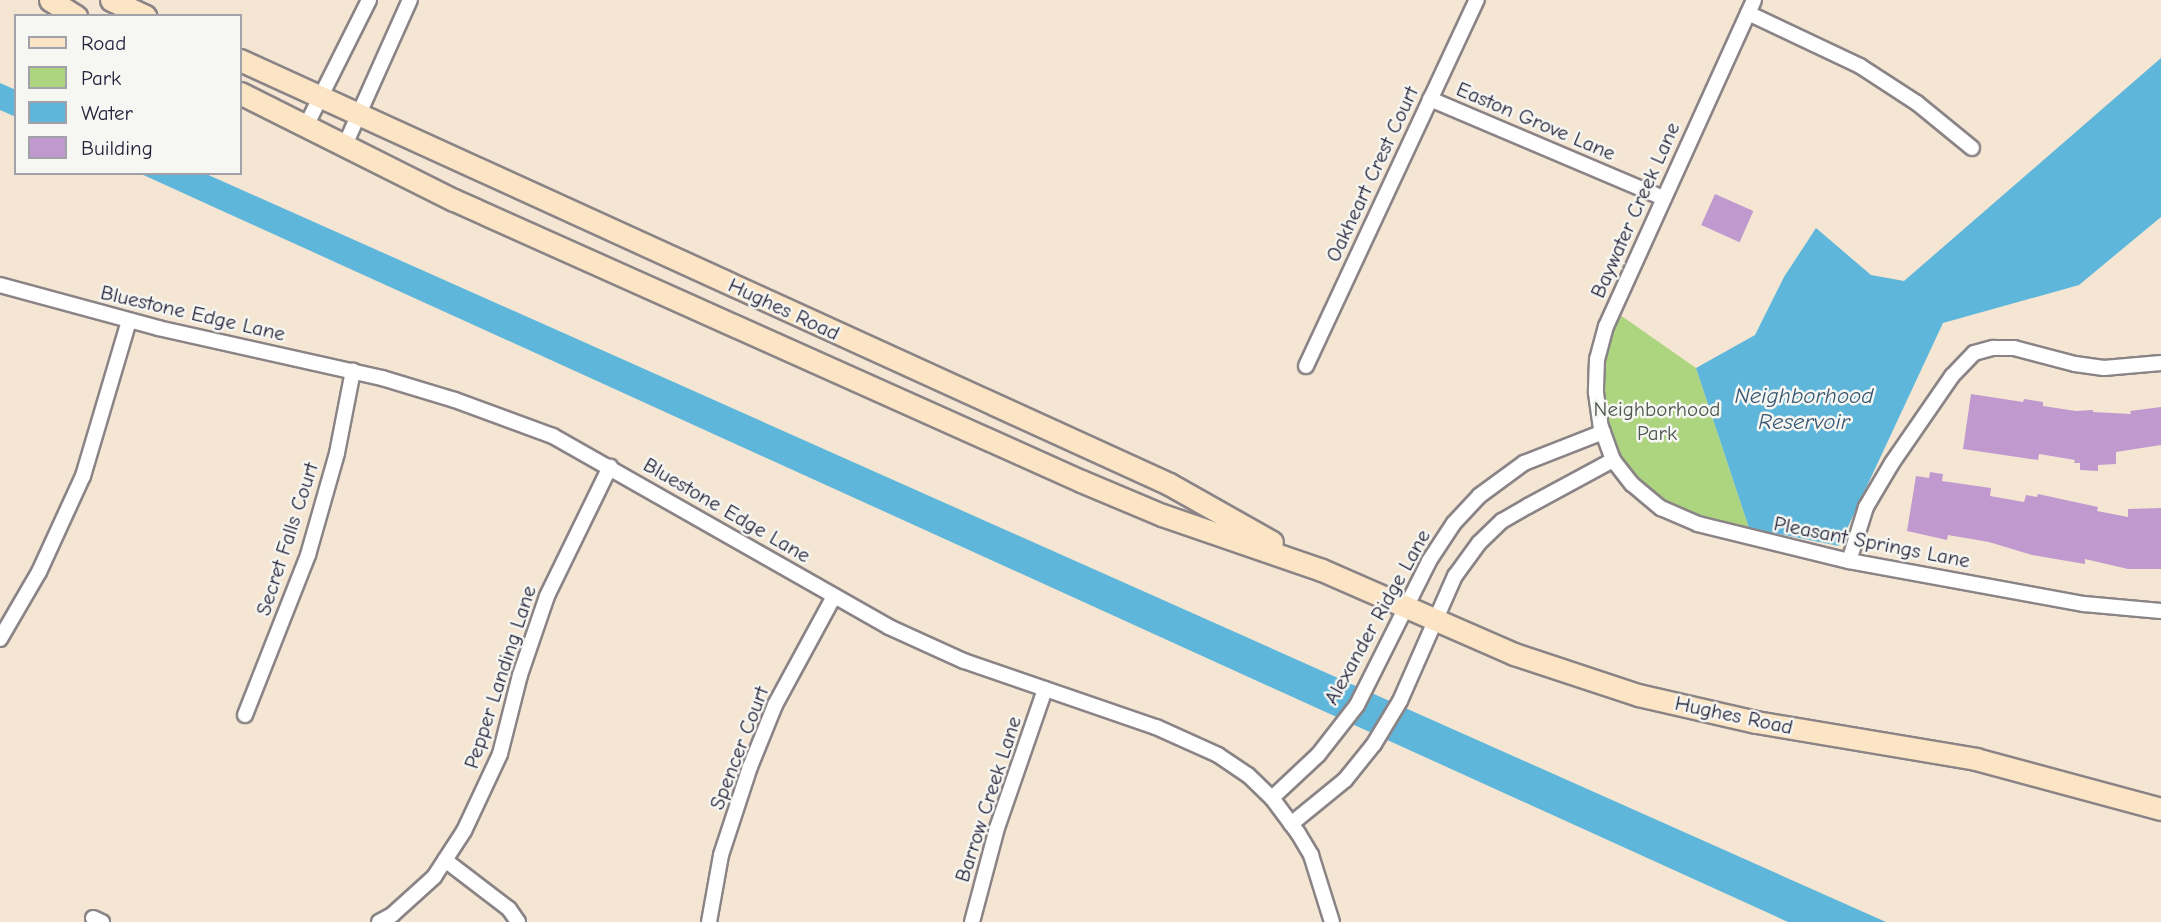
<!DOCTYPE html>
<html>
<head>
<meta charset="utf-8">
<style>
  body { margin:0 }
  #map { position:relative; width:2161px; height:922px; overflow:hidden; background:#f4e6d3; font-family:"Comic Neue",sans-serif }
  div>[style] { position:absolute }
  [style*='--x'] { left:calc(var(--x)*1px); top:calc(var(--y)*1px); width:calc(var(--w)*1px); rotate:calc(var(--a)*1deg) }
  .green>* { inset:0; background:#add47e }
  .water>* { inset:0; background:#5eb6db }
  .building>* { inset:0; background:#c09acf; transform-origin:0 0 }
  .roads { filter:drop-shadow(2px 0 #8b8487) drop-shadow(-2px 0 #8b8487) drop-shadow(0 2px #8b8487) drop-shadow(0 -2px #8b8487) }
  .minor>* { height:14px; margin:-7px; padding:0 7px; transform-origin:7px; border-radius:7px; background:#fff }
  .secondary>* { height:21px; margin:-10.5px; padding:0 10.5px; transform-origin:10.5px; border-radius:10.5px; background:#fce5c4 }
  span { translate:-50% -50%; white-space:nowrap; text-align:center; line-height:1.15; -webkit-text-stroke:5px #f6f6f2; paint-order:stroke }
  .street-label { font-size:21px; color:#22223b }
  .park-label { font-size:21px; color:#4c574f }
  .water-label { font-size:23px; color:#375673; font-style:italic }
  .legend { position:absolute; left:14px; top:14px; width:228px; height:161px; box-sizing:border-box; background:#f6f6f2; border:2px solid #a1a1a9; margin:0; padding:9px 12px; list-style:none; font-size:21px; color:#22223b }
  .legend li { display:flex; align-items:center; gap:14px; height:35px }
  .legend b { width:35px; border:2px solid #a1a1a9 }
</style>
</head>
<body>
<div id="map">
  <div class="green">
    <i style="clip-path:polygon(1613px 310px,1696px 368px,1749px 528px,1661px 508px,1607px 446px,1595px 376px)"></i>
  </div>
  <div class="water">
    <i style="clip-path:polygon(2161px 58px,2161px 217px,2079px 285px,1943px 323px,1839px 546px,1749px 528px,1696px 368px,1755px 335px,1784px 277px,1816px 228px,1871px 275px,1904px 281px)"></i>
    <i style="clip-path:polygon(0 83px,16px 90px,16px 117px,0 110px)"></i>
    <i style="clip-path:polygon(139px 173px,204px 173px,1886px 922px,1788px 922px)"></i>
  </div>
  <div class="building">
    <i style="left:1715px;top:194px;width:42px;height:34px;rotate:24deg"></i>
    <i style="clip-path:polygon(1971px 394px,2023px 402px,2024px 399px,2043px 402px,2043px 406px,2076px 411px,2093px 410px,2093px 412px,2131px 414px,2130px 411px,2161px 407px,2161px 445px,2116px 452px,2116px 464px,2098px 465px,2098px 471px,2080px 470px,2080px 463px,2074px 463px,2075px 460px,2039px 454px,2038px 460px,1963px 449px)"></i>
    <i style="clip-path:polygon(1930px 472px,1943px 474px,1942px 481px,1991px 488px,1990px 496px,2024px 502px,2026px 495px,2037px 497px,2038px 494px,2098px 507px,2097px 511px,2128px 517px,2128px 509px,2161px 508px,2161px 569px,2128px 569px,2085px 559px,2085px 564px,2032px 555px,1989px 542px,1948px 535px,1947px 540px,1907px 531px,1916px 476px,1929px 478px)"></i>
  </div>
  <div class="roads">
    <div class="minor">
      <i style="--x:1754;--y:0;--w:358;--a:114.4"></i>
      <i style="--x:1606;--y:326;--w:34;--a:105"></i>
      <i style="--x:1597;--y:359;--w:34;--a:92"></i>
      <i style="--x:1596;--y:393;--w:34;--a:82"></i>
      <i style="--x:1601;--y:427;--w:35;--a:70"></i>
      <i style="--x:1613;--y:460;--w:31;--a:52"></i>
      <i style="--x:1632;--y:484;--w:38;--a:40"></i>
      <i style="--x:1661;--y:508;--w:40;--a:23.4"></i>
      <i style="--x:1698;--y:524;--w:155;--a:13.8"></i>
      <i style="--x:1849;--y:561;--w:239;--a:10.4"></i>
      <i style="--x:2084;--y:604;--w:77;--a:5.2"></i>
      <i style="--x:1748;--y:13;--w:124;--a:25.3"></i>
      <i style="--x:1860;--y:66;--w:68;--a:33"></i>
      <i style="--x:1917;--y:103;--w:71;--a:39.3"></i>
      <i style="--x:1430;--y:99;--w:253;--a:23"></i>
      <i style="--x:306;--y:126;--w:141;--a:-63.4"></i>
      <i style="--x:345;--y:145;--w:159;--a:-65.9"></i>
      <i style="--x:0;--y:285;--w:164;--a:15.2"></i>
      <i style="--x:158;--y:328;--w:230;--a:12.6"></i>
      <i style="--x:382;--y:378;--w:76;--a:16.8"></i>
      <i style="--x:455;--y:400;--w:104;--a:20.2"></i>
      <i style="--x:553;--y:436;--w:386;--a:29.6"></i>
      <i style="--x:889;--y:627;--w:82;--a:24.4"></i>
      <i style="--x:964;--y:661;--w:203;--a:19"></i>
      <i style="--x:1156;--y:727;--w:68;--a:24.3"></i>
      <i style="--x:1218;--y:755;--w:36;--a:34"></i>
      <i style="--x:1248;--y:775;--w:33;--a:44"></i>
      <i style="--x:1272;--y:798;--w:44;--a:53.4"></i>
      <i style="--x:1298;--y:833;--w:26;--a:59"></i>
      <i style="--x:1311;--y:855;--w:70;--a:72.6"></i>
      <i style="--x:1306;--y:366;--w:404;--a:-65"></i>
      <i style="--x:1849;--y:561;--w:57;--a:-72.5"></i>
      <i style="--x:1866;--y:507;--w:51;--a:-59.4"></i>
      <i style="--x:1892;--y:463;--w:106;--a:-55.4"></i>
      <i style="--x:1952;--y:376;--w:32;--a:-46"></i>
      <i style="--x:1974;--y:353;--w:20;--a:-15"></i>
      <i style="--x:1993;--y:348;--w:21;--a:0"></i>
      <i style="--x:2014;--y:348;--w:63;--a:14.7"></i>
      <i style="--x:2075;--y:364;--w:29;--a:8"></i>
      <i style="--x:2104;--y:368;--w:57;--a:-5"></i>
      <i style="--x:0;--y:639;--w:78;--a:-59.8"></i>
      <i style="--x:39;--y:572;--w:106;--a:-65.4"></i>
      <i style="--x:83;--y:476;--w:162;--a:-73.5"></i>
      <i style="--x:245;--y:715;--w:172;--a:-68.5"></i>
      <i style="--x:308;--y:555;--w:106;--a:-74.1"></i>
      <i style="--x:337;--y:453;--w:84;--a:-79"></i>
      <i style="--x:1272;--y:798;--w:63;--a:-43.1"></i>
      <i style="--x:1318;--y:755;--w:63;--a:-52"></i>
      <i style="--x:1357;--y:705;--w:161;--a:-63.4"></i>
      <i style="--x:1429;--y:561;--w:45;--a:-56.7"></i>
      <i style="--x:1454;--y:523;--w:37;--a:-47"></i>
      <i style="--x:1479;--y:496;--w:56;--a:-36.3"></i>
      <i style="--x:1524;--y:463;--w:85;--a:-21.4"></i>
      <i style="--x:1291;--y:824;--w:70;--a:-39.2"></i>
      <i style="--x:1345;--y:780;--w:46;--a:-51.1"></i>
      <i style="--x:1374;--y:744;--w:50;--a:-58.8"></i>
      <i style="--x:1400;--y:701;--w:137;--a:-66.3"></i>
      <i style="--x:1455;--y:576;--w:41;--a:-54"></i>
      <i style="--x:1479;--y:543;--w:32;--a:-44"></i>
      <i style="--x:1502;--y:521;--w:30;--a:-30"></i>
      <i style="--x:1528;--y:506;--w:97;--a:-28.4"></i>
      <i style="--x:445;--y:860;--w:81;--a:37.4"></i>
      <i style="--x:509;--y:909;--w:16;--a:55"></i>
      <i style="--x:93;--y:918;--w:10;--a:24"></i>
      <i style="--x:379;--y:922;--w:15;--a:-28"></i>
      <i style="--x:392;--y:915;--w:57;--a:-42.1"></i>
      <i style="--x:434;--y:877;--w:55;--a:-56.9"></i>
      <i style="--x:464;--y:831;--w:85;--a:-64.9"></i>
      <i style="--x:500;--y:754;--w:81;--a:-75.8"></i>
      <i style="--x:520;--y:675;--w:83;--a:-71.1"></i>
      <i style="--x:547;--y:596;--w:144;--a:-64"></i>
      <i style="--x:709;--y:922;--w:68;--a:-79.8"></i>
      <i style="--x:721;--y:855;--w:93;--a:-71.8"></i>
      <i style="--x:750;--y:767;--w:67;--a:-68"></i>
      <i style="--x:775;--y:705;--w:122;--a:-61.5"></i>
      <i style="--x:972;--y:922;--w:97;--a:-75.1"></i>
      <i style="--x:997;--y:828;--w:147;--a:-70.9"></i>
    </div>
    <div class="secondary">
      <i style="--x:50;--y:0;--w:31;--a:32"></i>
      <i style="--x:111;--y:0;--w:38;--a:25"></i>
      <i style="--x:240;--y:60;--w:1021;--a:24.53"></i>
      <i style="--x:1169;--y:484;--w:118;--a:29.4"></i>
      <i style="--x:240;--y:93;--w:239;--a:26.6"></i>
      <i style="--x:454;--y:200;--w:687;--a:24.14"></i>
      <i style="--x:1081;--y:481;--w:88;--a:22.8"></i>
      <i style="--x:1162;--y:515;--w:169;--a:19"></i>
      <i style="--x:1322;--y:570;--w:210;--a:23.6"></i>
      <i style="--x:1514;--y:654;--w:131;--a:18.3"></i>
      <i style="--x:1638;--y:695;--w:121;--a:12.9"></i>
      <i style="--x:1756;--y:722;--w:223;--a:9.5"></i>
      <i style="--x:1976;--y:759;--w:192;--a:15.1"></i>
    </div>
  </div>
  <div class="street-label">
    <span style="left:1536px;top:121px;rotate:23deg">Easton Grove Lane</span>
    <span style="left:1372px;top:174px;rotate:-65deg">Oakheart Crest Court</span>
    <span style="left:1635px;top:210px;rotate:-66deg">Baywater Creek Lane</span>
    <span style="left:784px;top:309px;rotate:25deg">Hughes Road</span>
    <span style="left:193px;top:313px;rotate:13deg">Bluestone Edge Lane</span>
    <span style="left:727px;top:510px;rotate:30deg">Bluestone Edge Lane</span>
    <span style="left:287px;top:539px;rotate:-72deg">Secret Falls Court</span>
    <span style="left:1872px;top:542px;rotate:11deg">Pleasant Springs Lane</span>
    <span style="left:1377px;top:617px;rotate:-61deg">Alexander Ridge Lane</span>
    <span style="left:500px;top:677px;rotate:-72deg">Pepper Landing Lane</span>
    <span style="left:1734px;top:715px;rotate:12deg">Hughes Road</span>
    <span style="left:739px;top:748px;rotate:-69deg">Spencer Court</span>
    <span style="left:988px;top:799px;rotate:-72deg">Barrow Creek Lane</span>
  </div>
  <div class="park-label">
    <span style="left:1657px;top:421px">Neighborhood<br>Park</span>
  </div>
  <div class="water-label">
    <span style="left:1804px;top:409px">Neighborhood<br>Reservoir</span>
  </div>
  <ul class="legend">
  <li><b style="height:9px;background:#fce5c4"></b>Road</li>
  <li><b style="height:19px;background:#add47e"></b>Park</li>
  <li><b style="height:19px;background:#5eb6db"></b>Water</li>
  <li><b style="height:19px;background:#c09acf"></b>Building</li>
  </ul>
</div>
</body>
</html>
